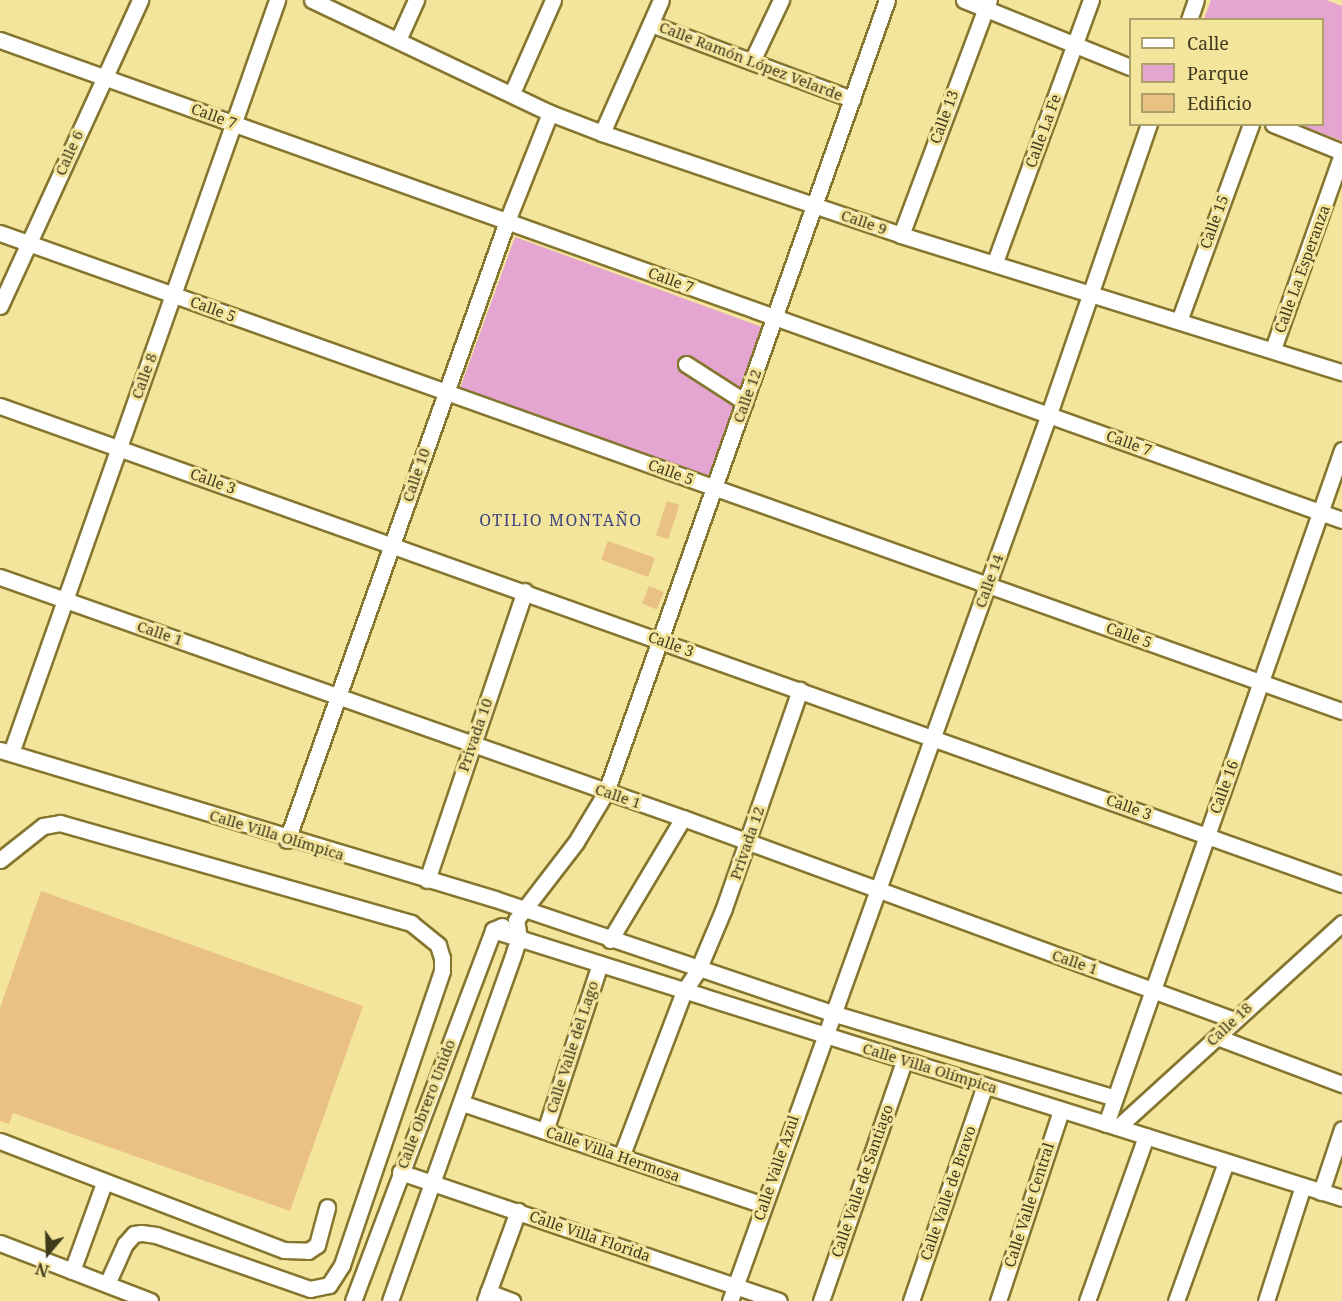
<!DOCTYPE html>
<html>
<head>
<meta charset="utf-8">
<style>
  body { margin:0 }
  #map { position:relative; width:1342px; height:1301px; overflow:hidden; background:#f4e59d; font-family:"Noto Serif",serif }
  div>[style] { position:absolute }
  [style*='--x'] { left:calc(var(--x)*1px); top:calc(var(--y)*1px); width:calc(var(--w)*1px); rotate:calc(var(--a)*1deg) }
  .green>* { inset:0; background:#e4a6d1; transform-origin:0 0 }
  .building>* { inset:0; background:#e9c182; transform-origin:0 0 }
  .roads { filter:drop-shadow(2px 0 #85762f) drop-shadow(-2px 0 #85762f) drop-shadow(0 2px #85762f) drop-shadow(0 -2px #85762f) }
  .minor>* { height:15px; margin:-7.5px; padding:0 7.5px; transform-origin:7.5px; border-radius:7.5px; background:#fff }
  span { translate:-50% -50%; white-space:nowrap; text-align:center; line-height:1.15; -webkit-text-stroke:6px #f4e59d; paint-order:stroke }
  .street-label { font-size:15px; color:#403a1d }
  .neighbourhood-label { font-size:16px; color:#3f4380; letter-spacing:1.5px }
  .legend { position:absolute; left:1129px; top:18px; width:195px; height:108px; box-sizing:border-box; background:#f4e59d; border:2px solid #aca16a; margin:0; padding:8px 10px; list-style:none; font-size:18px; color:#403a1d }
  .legend li { display:flex; align-items:center; gap:12px; height:30px }
  .legend b { width:30px; border:2px solid #aca16a }
  .north { position:absolute; left:18px; top:1223px; width:60px; height:60px; -webkit-text-stroke:4px #f4e59d; paint-order:stroke; rotate:199deg; font-size:16px; font-weight:700; line-height:24px; text-align:center; color:#403a1d }
  .north::after { content:''; display:block; margin:auto; width:21px; height:27px; background:#403a1d; clip-path:polygon(50% 0,100% 100%,50% 72%,0 100%) }
</style>
</head>
<body>
<div id="map">
  <div class="green">
    <i style="clip-path:polygon(1211px 0,1326px 0,1342px 6px,1342px 141px,1300px 125px,1322px 124px,1322px 20px,1204px 19px)"></i>
    <i style="left:515px;top:237px;width:268px;height:161px;rotate:20deg"></i>
  </div>
  <div class="building">
    <i style="left:667px;top:501px;width:13px;height:36px;rotate:18deg"></i>
    <i style="left:608px;top:541px;width:50px;height:20px;rotate:20deg"></i>
    <i style="left:649px;top:586px;width:16px;height:19px;rotate:22deg"></i>
    <i style="clip-path:polygon(41px 891px,363px 1006px,290px 1211px,13px 1113px,9px 1124px,0 1121px,0 1008px)"></i>
  </div>
  <div class="roads">
    <div class="minor">
      <i style="--x:312;--y:0;--w:263;--a:25.4"></i>
      <i style="--x:550;--y:113;--w:56;--a:21"></i>
      <i style="--x:602;--y:133;--w:316;--a:18.8"></i>
      <i style="--x:901;--y:235;--w:462;--a:17.3"></i>
      <i style="--x:964;--y:0;--w:179;--a:22"></i>
      <i style="--x:1189;--y:20;--w:21;--a:-71"></i>
      <i style="--x:651;--y:24;--w:215;--a:20.5"></i>
      <i style="--x:0;--y:40;--w:1425;--a:19.68"></i>
      <i style="--x:398;--y:40;--w:44;--a:-65.8"></i>
      <i style="--x:752;--y:61;--w:68;--a:-64.6"></i>
      <i style="--x:512;--y:93;--w:102;--a:-66.2"></i>
      <i style="--x:1273;--y:124;--w:74;--a:22.1"></i>
      <i style="--x:602;--y:133;--w:145;--a:-66.1"></i>
      <i style="--x:0;--y:233;--w:1425;--a:19.61"></i>
      <i style="--x:901;--y:235;--w:251;--a:-69.5"></i>
      <i style="--x:995;--y:262;--w:279;--a:-69.9"></i>
      <i style="--x:0;--y:306;--w:337;--a:-65.4"></i>
      <i style="--x:1179;--y:321;--w:210;--a:-69.9"></i>
      <i style="--x:1273;--y:349;--w:207;--a:-70.5"></i>
      <i style="--x:686;--y:364;--w:70;--a:32.8"></i>
      <i style="--x:0;--y:406;--w:1425;--a:19.61"></i>
      <i style="--x:0;--y:577;--w:724;--a:19.44"></i>
      <i style="--x:683;--y:818;--w:587;--a:20.13"></i>
      <i style="--x:0;--y:750;--w:517;--a:16.75"></i>
      <i style="--x:495;--y:899;--w:356;--a:18.7"></i>
      <i style="--x:832;--y:1013;--w:295;--a:16.7"></i>
      <i style="--x:11;--y:753;--w:799;--a:-70.54"></i>
      <i style="--x:287;--y:840;--w:657;--a:-70.43"></i>
      <i style="--x:507;--y:221;--w:116;--a:-68.3"></i>
      <i style="--x:0;--y:860;--w:55;--a:-38.3"></i>
      <i style="--x:43;--y:826;--w:17;--a:-10"></i>
      <i style="--x:60;--y:823;--w:365;--a:15.9"></i>
      <i style="--x:411;--y:923;--w:35;--a:39"></i>
      <i style="--x:438;--y:945;--w:14;--a:73"></i>
      <i style="--x:442;--y:958;--w:13;--a:90"></i>
      <i style="--x:442;--y:971;--w:311;--a:108.8"></i>
      <i style="--x:342;--y:1265;--w:24;--a:123"></i>
      <i style="--x:329;--y:1285;--w:19;--a:168"></i>
      <i style="--x:310;--y:1289;--w:163;--a:-160.7"></i>
      <i style="--x:156;--y:1235;--w:15;--a:-172"></i>
      <i style="--x:141;--y:1233;--w:7;--a:172"></i>
      <i style="--x:134;--y:1234;--w:13;--a:132"></i>
      <i style="--x:125;--y:1244;--w:44;--a:114.2"></i>
      <i style="--x:427;--y:880;--w:305;--a:-71.3"></i>
      <i style="--x:493;--y:930;--w:890;--a:17.52"></i>
      <i style="--x:610;--y:940;--w:142;--a:-59.1"></i>
      <i style="--x:1217;--y:1037;--w:134;--a:20.6"></i>
      <i style="--x:462;--y:1103;--w:318;--a:18.7"></i>
      <i style="--x:1106;--y:1124;--w:714;--a:-70.7"></i>
      <i style="--x:1118;--y:1127;--w:303;--a:-42.3"></i>
      <i style="--x:545;--y:1131;--w:176;--a:-71.8"></i>
      <i style="--x:0;--y:1141;--w:304;--a:21"></i>
      <i style="--x:284;--y:1250;--w:24;--a:2"></i>
      <i style="--x:308;--y:1251;--w:11;--a:-34"></i>
      <i style="--x:317;--y:1245;--w:39;--a:-75"></i>
      <i style="--x:621;--y:1157;--w:178;--a:-69.2"></i>
      <i style="--x:684;--y:991;--w:25;--a:-56"></i>
      <i style="--x:698;--y:970;--w:67;--a:-67.2"></i>
      <i style="--x:724;--y:908;--w:231;--a:-70.8"></i>
      <i style="--x:400;--y:1172;--w:400;--a:18.8"></i>
      <i style="--x:1321;--y:1192;--w:66;--a:-71.6"></i>
      <i style="--x:0;--y:1243;--w:161;--a:21.1"></i>
      <i style="--x:72;--y:1271;--w:94;--a:-70"></i>
      <i style="--x:488;--y:1292;--w:26;--a:21"></i>
      <i style="--x:353;--y:1301;--w:397;--a:-69.3"></i>
      <i style="--x:493;--y:930;--w:10;--a:-24"></i>
      <i style="--x:390;--y:1301;--w:370;--a:-70.4"></i>
      <i style="--x:514;--y:952;--w:15;--a:-70"></i>
      <i style="--x:519;--y:938;--w:18;--a:-99"></i>
      <i style="--x:516;--y:920;--w:98;--a:-52.4"></i>
      <i style="--x:576;--y:842;--w:58;--a:-59"></i>
      <i style="--x:606;--y:792;--w:840;--a:-70.47"></i>
      <i style="--x:485;--y:1301;--w:96;--a:-69.9"></i>
      <i style="--x:730;--y:1301;--w:943;--a:-70.22"></i>
      <i style="--x:1049;--y:414;--w:307;--a:-71"></i>
      <i style="--x:821;--y:1301;--w:254;--a:-70.9"></i>
      <i style="--x:911;--y:1301;--w:228;--a:-71.1"></i>
      <i style="--x:998;--y:1301;--w:201;--a:-71.7"></i>
      <i style="--x:1087;--y:1301;--w:175;--a:-70.3"></i>
      <i style="--x:1176;--y:1301;--w:148;--a:-70.2"></i>
      <i style="--x:1266;--y:1301;--w:121;--a:-72.2"></i>
    </div>
  </div>
  <div class="street-label">
    <span style="left:751px;top:61px;rotate:21deg">Calle Ramón López Velarde</span>
    <span style="left:214px;top:116px;rotate:20deg">Calle 7</span>
    <span style="left:944px;top:117px;rotate:-70deg">Calle 13</span>
    <span style="left:1043px;top:131px;rotate:-70deg">Calle La Fe</span>
    <span style="left:69px;top:153px;rotate:-66deg">Calle 6</span>
    <span style="left:864px;top:222px;rotate:19deg">Calle 9</span>
    <span style="left:1214px;top:222px;rotate:-70deg">Calle 15</span>
    <span style="left:1302px;top:269px;rotate:-70deg">Calle La Esperanza</span>
    <span style="left:671px;top:280px;rotate:20deg">Calle 7</span>
    <span style="left:213px;top:309px;rotate:20deg">Calle 5</span>
    <span style="left:144px;top:376px;rotate:-70deg">Calle 8</span>
    <span style="left:747px;top:396px;rotate:-70deg">Calle 12</span>
    <span style="left:1129px;top:443px;rotate:20deg">Calle 7</span>
    <span style="left:671px;top:472px;rotate:20deg">Calle 5</span>
    <span style="left:416px;top:475px;rotate:-71deg">Calle 10</span>
    <span style="left:213px;top:481px;rotate:20deg">Calle 3</span>
    <span style="left:989px;top:581px;rotate:-70deg">Calle 14</span>
    <span style="left:160px;top:633px;rotate:19deg">Calle 1</span>
    <span style="left:1129px;top:635px;rotate:20deg">Calle 5</span>
    <span style="left:671px;top:644px;rotate:20deg">Calle 3</span>
    <span style="left:475px;top:735px;rotate:-71deg">Privada 10</span>
    <span style="left:1224px;top:787px;rotate:-70deg">Calle 16</span>
    <span style="left:618px;top:796px;rotate:19deg">Calle 1</span>
    <span style="left:1129px;top:807px;rotate:20deg">Calle 3</span>
    <span style="left:277px;top:835px;rotate:17deg">Calle Villa Olímpica</span>
    <span style="left:747px;top:843px;rotate:-71deg">Privada 12</span>
    <span style="left:1075px;top:962px;rotate:19deg">Calle 1</span>
    <span style="left:1229px;top:1024px;rotate:-43deg">Calle 18</span>
    <span style="left:572px;top:1047px;rotate:-72deg">Calle Valle del Lago</span>
    <span style="left:930px;top:1068px;rotate:17deg">Calle Villa Olímpica</span>
    <span style="left:426px;top:1104px;rotate:-69deg">Calle Obrero Unido</span>
    <span style="left:613px;top:1154px;rotate:19deg">Calle Villa Hermosa</span>
    <span style="left:776px;top:1168px;rotate:-71deg">Calle Valle Azul</span>
    <span style="left:862px;top:1181px;rotate:-71deg">Calle Valle de Santiago</span>
    <span style="left:948px;top:1193px;rotate:-71deg">Calle Valle de Bravo</span>
    <span style="left:1029px;top:1205px;rotate:-72deg">Calle Valle Central</span>
    <span style="left:590px;top:1236px;rotate:19deg">Calle Villa Florida</span>
  </div>
  <div class="neighbourhood-label">
    <span style="left:561px;top:520px">OTILIO MONTAÑO</span>
  </div>
  <ul class="legend">
  <li><b style="height:8px;background:#fff"></b>Calle</li>
  <li><b style="height:16px;background:#e4a6d1"></b>Parque</li>
  <li><b style="height:16px;background:#e9c182"></b>Edificio</li>
  </ul>
  <div class="north">N</div>
</div>
</body>
</html>
